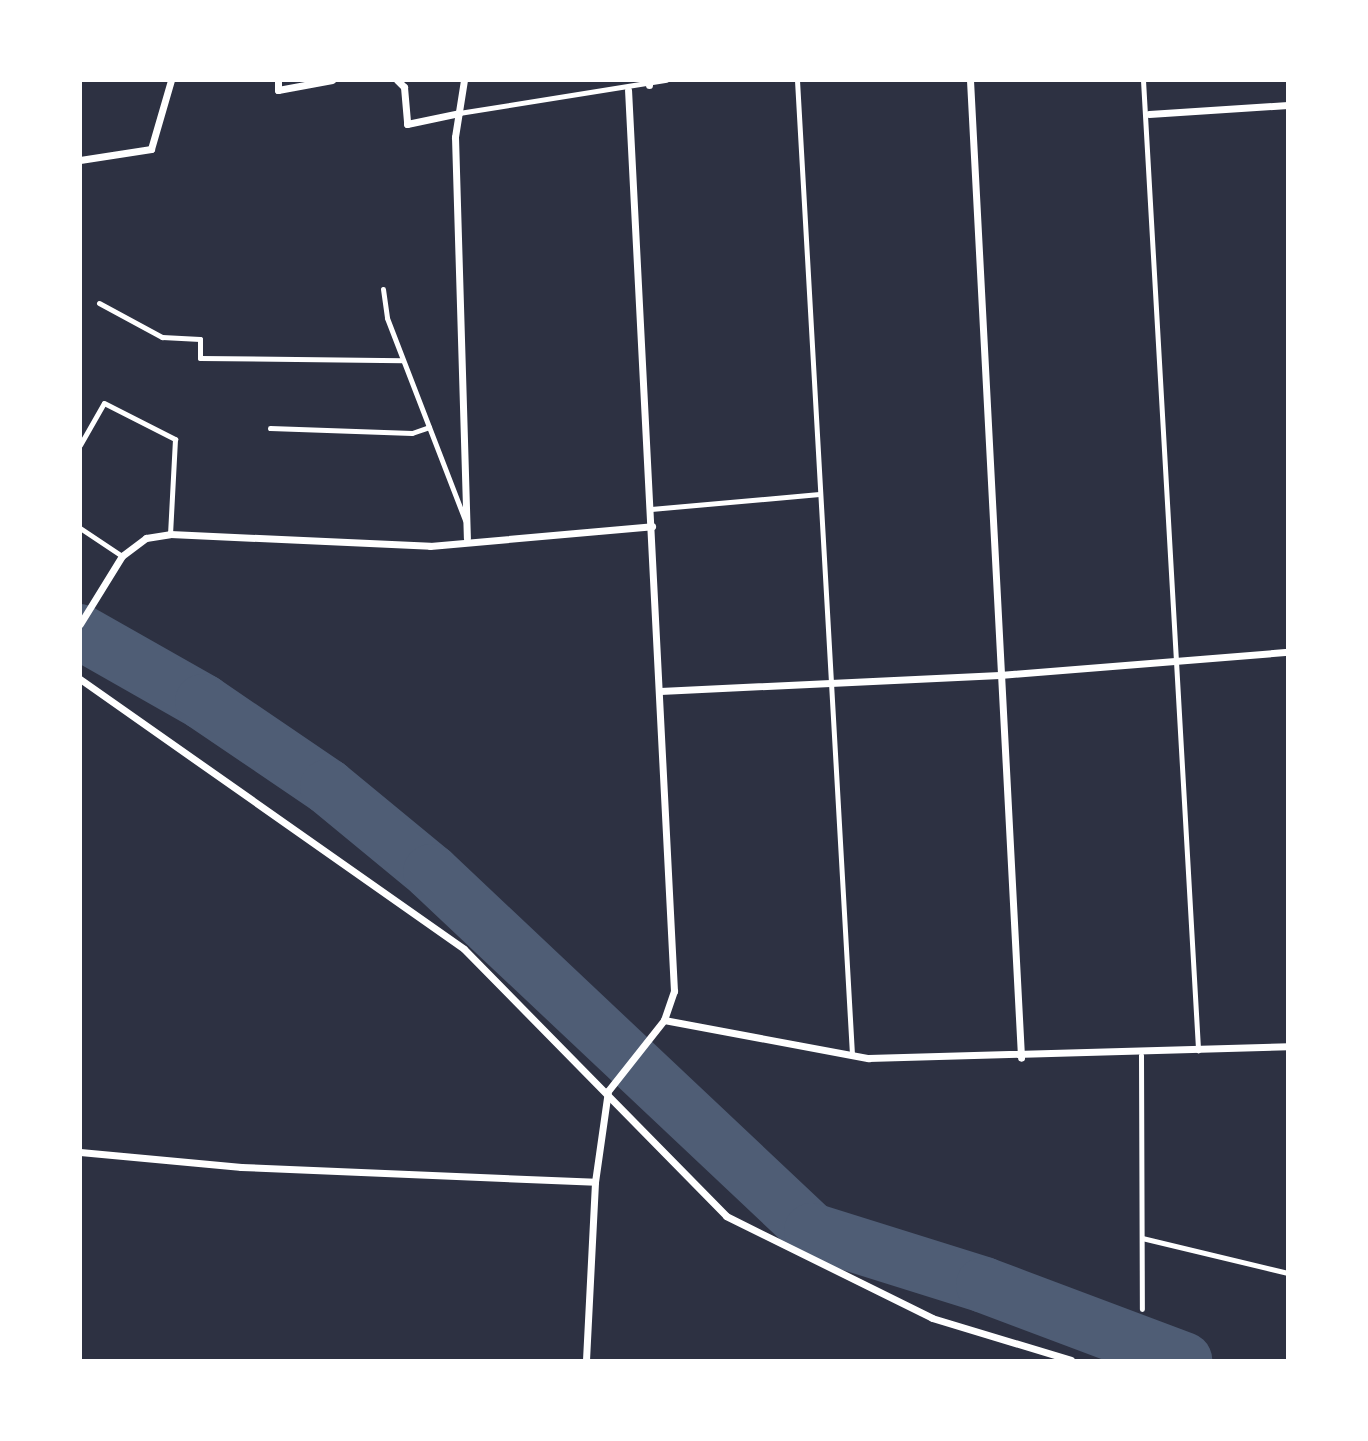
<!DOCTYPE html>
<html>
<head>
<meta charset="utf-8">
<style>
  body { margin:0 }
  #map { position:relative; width:1368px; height:1441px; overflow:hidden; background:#2d3142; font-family:Quicksand,sans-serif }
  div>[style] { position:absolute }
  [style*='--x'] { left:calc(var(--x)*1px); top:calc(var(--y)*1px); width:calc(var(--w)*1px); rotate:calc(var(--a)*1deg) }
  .river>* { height:56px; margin:-28px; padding:0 28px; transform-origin:28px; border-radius:28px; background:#4f5d75 }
  .service>* { height:5px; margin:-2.5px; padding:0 2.5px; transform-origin:2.5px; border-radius:2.5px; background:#fff }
  .minor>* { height:7px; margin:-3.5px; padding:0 3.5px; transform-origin:3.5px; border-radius:3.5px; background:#fff }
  span { translate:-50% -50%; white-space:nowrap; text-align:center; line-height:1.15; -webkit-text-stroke:5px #fff; paint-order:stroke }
  .frame { position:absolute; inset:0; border:82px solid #fff; pointer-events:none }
</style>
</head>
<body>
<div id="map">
  <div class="river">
    <i style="--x:80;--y:632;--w:142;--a:29.6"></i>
    <i style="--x:203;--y:702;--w:151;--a:34.2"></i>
    <i style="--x:328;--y:787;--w:134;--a:39.5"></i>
    <i style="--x:431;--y:872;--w:523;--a:43.3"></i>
    <i style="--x:812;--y:1231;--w:180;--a:17.4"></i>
    <i style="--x:984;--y:1285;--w:214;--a:20.6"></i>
  </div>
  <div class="service">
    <i style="--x:797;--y:80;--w:976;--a:86.77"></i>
    <i style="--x:1143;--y:80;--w:972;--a:86.75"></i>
    <i style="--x:459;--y:113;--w:210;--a:-9.1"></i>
    <i style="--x:383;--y:289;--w:29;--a:82"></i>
    <i style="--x:387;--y:318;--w:217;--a:68.9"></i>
    <i style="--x:99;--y:303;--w:72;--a:28.4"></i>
    <i style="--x:162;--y:337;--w:38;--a:3"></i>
    <i style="--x:200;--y:339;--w:19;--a:90"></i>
    <i style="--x:200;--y:358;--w:203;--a:0.6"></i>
    <i style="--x:270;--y:428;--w:142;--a:2"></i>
    <i style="--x:412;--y:433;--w:18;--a:-19"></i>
    <i style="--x:80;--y:445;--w:48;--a:-60.3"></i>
    <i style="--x:104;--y:403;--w:80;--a:26.9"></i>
    <i style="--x:175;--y:439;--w:95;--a:93"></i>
    <i style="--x:651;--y:509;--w:169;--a:-5.1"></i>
    <i style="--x:80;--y:528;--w:50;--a:33.7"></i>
    <i style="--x:1141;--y:1055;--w:254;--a:89.8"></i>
    <i style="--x:1142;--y:1238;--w:150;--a:13.5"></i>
  </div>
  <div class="minor">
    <i style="--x:278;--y:80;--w:10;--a:90"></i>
    <i style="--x:278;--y:90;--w:55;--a:-10.5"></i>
    <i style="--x:397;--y:80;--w:10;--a:45"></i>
    <i style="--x:404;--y:87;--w:37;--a:85"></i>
    <i style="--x:407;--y:124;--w:53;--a:-11.9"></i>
    <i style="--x:464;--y:80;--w:58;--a:99"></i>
    <i style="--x:455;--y:137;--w:401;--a:88.3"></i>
    <i style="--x:649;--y:80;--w:5;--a:90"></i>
    <i style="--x:970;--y:80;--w:979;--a:87.01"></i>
    <i style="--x:1149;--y:114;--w:139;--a:-3.7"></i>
    <i style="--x:80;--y:160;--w:72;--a:-8.8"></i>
    <i style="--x:151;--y:149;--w:72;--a:-73.8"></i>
    <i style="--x:80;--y:624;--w:80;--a:-58.3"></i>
    <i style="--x:122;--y:556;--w:30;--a:-37"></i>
    <i style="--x:146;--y:538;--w:24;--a:-9"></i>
    <i style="--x:170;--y:534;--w:260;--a:2.6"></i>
    <i style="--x:430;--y:546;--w:223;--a:-5.1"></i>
    <i style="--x:80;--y:679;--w:469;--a:35.1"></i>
    <i style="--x:464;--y:949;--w:374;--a:45.5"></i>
    <i style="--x:726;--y:1216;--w:230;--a:26.3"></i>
    <i style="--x:932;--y:1318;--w:145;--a:16.8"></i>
    <i style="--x:660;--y:691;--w:340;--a:-2.7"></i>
    <i style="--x:1000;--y:675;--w:289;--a:-4.6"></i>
    <i style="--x:664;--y:1020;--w:208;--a:10.6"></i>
    <i style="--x:868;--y:1058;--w:420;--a:-1.6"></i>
    <i style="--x:80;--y:1152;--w:162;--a:5.3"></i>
    <i style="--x:241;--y:1167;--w:354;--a:2.4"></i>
    <i style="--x:586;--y:1360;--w:178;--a:-87.1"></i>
    <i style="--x:595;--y:1182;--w:92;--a:-81.9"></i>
    <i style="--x:608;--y:1091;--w:90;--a:-51.7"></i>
    <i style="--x:664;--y:1020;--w:31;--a:-71"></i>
    <i style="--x:674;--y:991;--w:902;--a:-92.92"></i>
  </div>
  <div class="frame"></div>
</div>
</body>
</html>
